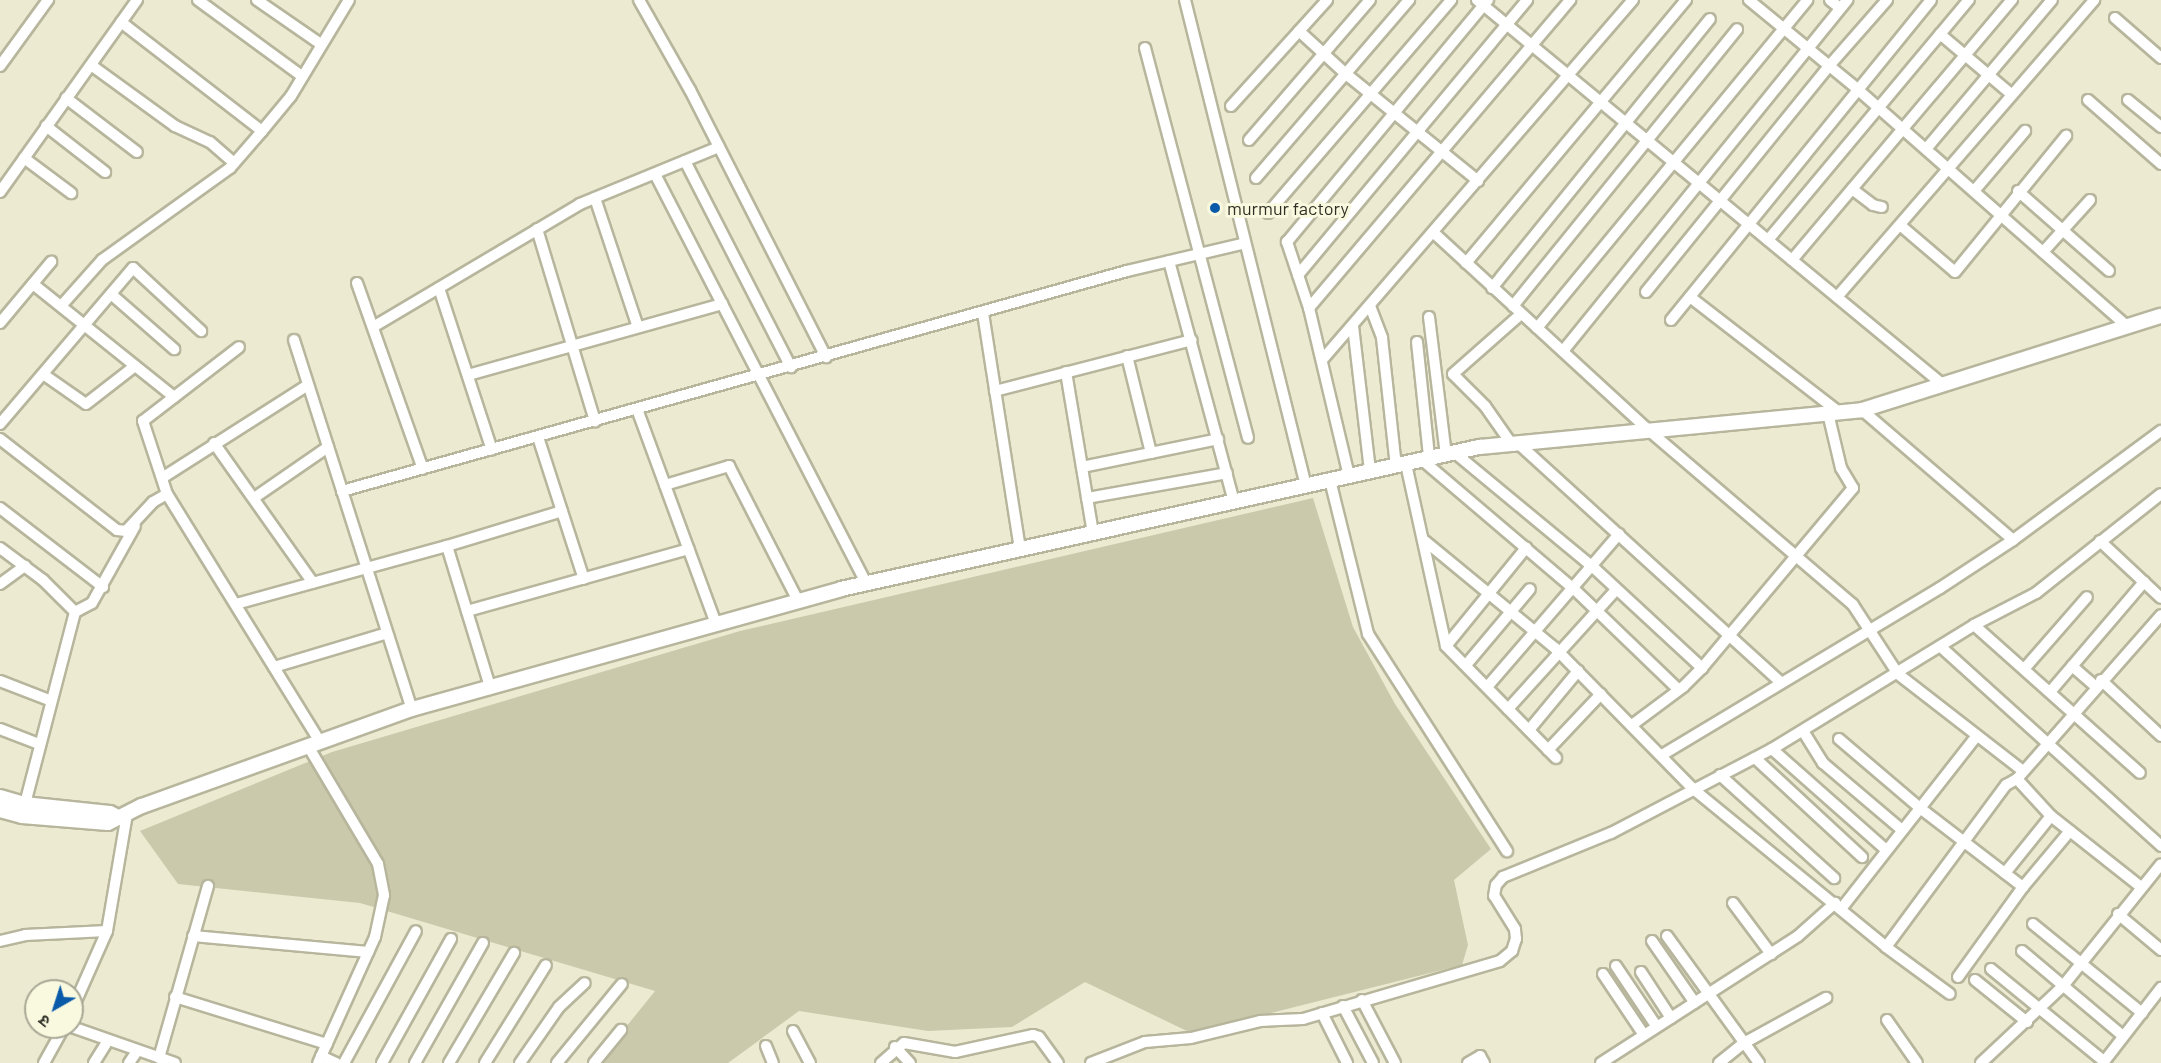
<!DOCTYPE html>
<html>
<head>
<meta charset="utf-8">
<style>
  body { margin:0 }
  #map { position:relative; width:2161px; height:1063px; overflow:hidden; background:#ecebd2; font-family:Barlow,"Noto Sans Devanagari",sans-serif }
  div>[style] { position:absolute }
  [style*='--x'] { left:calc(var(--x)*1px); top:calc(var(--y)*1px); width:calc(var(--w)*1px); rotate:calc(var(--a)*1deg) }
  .green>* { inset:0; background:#cac9ab }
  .roads { filter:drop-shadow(2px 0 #b7b69d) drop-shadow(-2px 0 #b7b69d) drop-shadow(0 2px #b7b69d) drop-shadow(0 -2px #b7b69d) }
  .street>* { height:10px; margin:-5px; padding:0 5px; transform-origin:5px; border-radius:5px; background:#fff }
  .secondary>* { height:14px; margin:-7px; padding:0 7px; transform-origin:7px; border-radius:7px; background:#fff }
  .dots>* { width:16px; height:16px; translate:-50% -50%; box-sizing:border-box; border:3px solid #f9f9df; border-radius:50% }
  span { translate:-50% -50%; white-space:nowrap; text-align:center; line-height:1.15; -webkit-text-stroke:6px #f9f9df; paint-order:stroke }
  .poi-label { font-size:18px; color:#302f26 }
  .left { translate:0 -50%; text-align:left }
  .north { position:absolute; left:24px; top:979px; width:60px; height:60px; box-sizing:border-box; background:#f9f9df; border:2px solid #a9a895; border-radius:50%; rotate:219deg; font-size:16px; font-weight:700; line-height:24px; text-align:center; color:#302f26 }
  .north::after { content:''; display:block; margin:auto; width:21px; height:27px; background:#095baa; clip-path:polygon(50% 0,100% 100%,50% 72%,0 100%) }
</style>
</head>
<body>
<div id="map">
  <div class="green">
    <i style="clip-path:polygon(1313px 498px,1353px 627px,1395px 704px,1491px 849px,1454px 880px,1468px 945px,1462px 965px,1191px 1033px,1085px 982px,1012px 1027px,928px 1031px,799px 1011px,728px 1063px,597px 1063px,655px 991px,360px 903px,178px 884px,140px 831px,332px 752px,740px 631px)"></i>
  </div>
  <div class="roads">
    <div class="street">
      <i style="--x:198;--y:0;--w:129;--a:36.2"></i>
      <i style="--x:257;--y:0;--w:75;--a:34.7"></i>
      <i style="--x:639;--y:0;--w:103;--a:60.5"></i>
      <i style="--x:690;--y:90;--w:300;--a:63"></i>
      <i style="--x:1185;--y:0;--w:501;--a:76.02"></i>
      <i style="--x:1477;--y:0;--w:602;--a:39.54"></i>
      <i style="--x:1749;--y:0;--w:139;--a:39.4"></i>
      <i style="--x:1856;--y:88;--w:362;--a:41.3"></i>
      <i style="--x:1830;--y:0;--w:13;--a:39"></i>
      <i style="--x:2115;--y:18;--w:61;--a:41"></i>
      <i style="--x:121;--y:22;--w:178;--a:37.7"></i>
      <i style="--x:262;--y:131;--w:45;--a:-50.4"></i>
      <i style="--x:291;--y:96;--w:112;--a:-58.9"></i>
      <i style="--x:1299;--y:31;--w:64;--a:42.5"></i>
      <i style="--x:1346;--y:74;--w:170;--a:39"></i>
      <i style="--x:1940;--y:34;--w:93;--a:40.2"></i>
      <i style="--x:1145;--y:48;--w:403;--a:75.2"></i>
      <i style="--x:91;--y:65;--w:104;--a:36"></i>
      <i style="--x:175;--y:126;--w:38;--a:25"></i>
      <i style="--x:210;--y:142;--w:32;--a:41"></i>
      <i style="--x:0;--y:66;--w:82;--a:-54"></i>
      <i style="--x:66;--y:98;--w:89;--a:37.3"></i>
      <i style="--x:2088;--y:100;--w:97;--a:41.2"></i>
      <i style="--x:2128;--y:100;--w:43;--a:39.3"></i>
      <i style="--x:1231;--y:106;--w:143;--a:-47.8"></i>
      <i style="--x:46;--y:126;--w:75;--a:37.9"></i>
      <i style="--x:1249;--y:140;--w:185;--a:-49.2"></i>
      <i style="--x:1926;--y:149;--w:195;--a:-49.8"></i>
      <i style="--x:24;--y:158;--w:59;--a:36.7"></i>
      <i style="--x:685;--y:161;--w:232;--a:62.8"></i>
      <i style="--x:655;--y:174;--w:460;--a:62.7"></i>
      <i style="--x:1256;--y:178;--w:235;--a:-49.3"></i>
      <i style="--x:1852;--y:189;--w:26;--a:37"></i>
      <i style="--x:1873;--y:205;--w:9;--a:13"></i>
      <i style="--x:1974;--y:191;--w:79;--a:-49.6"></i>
      <i style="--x:2018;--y:191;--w:121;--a:41.3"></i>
      <i style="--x:0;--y:192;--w:236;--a:-54.5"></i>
      <i style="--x:595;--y:198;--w:136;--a:71.6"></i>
      <i style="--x:1268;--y:213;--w:281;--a:-49.3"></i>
      <i style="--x:1900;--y:225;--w:72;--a:40.5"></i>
      <i style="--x:1955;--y:272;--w:176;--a:-50.8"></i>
      <i style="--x:537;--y:229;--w:201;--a:73.2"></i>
      <i style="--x:1434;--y:233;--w:288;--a:42.6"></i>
      <i style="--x:1646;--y:428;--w:272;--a:40.5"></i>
      <i style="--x:1853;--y:605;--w:82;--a:56.9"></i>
      <i style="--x:1898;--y:674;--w:158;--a:37.8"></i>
      <i style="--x:1768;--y:240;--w:313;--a:-50.1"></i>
      <i style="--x:2043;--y:252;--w:70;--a:-47.9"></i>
      <i style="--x:1792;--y:260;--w:341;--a:-49.8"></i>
      <i style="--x:1169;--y:261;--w:250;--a:74.9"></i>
      <i style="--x:1466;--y:263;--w:343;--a:-50.1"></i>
      <i style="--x:1298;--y:275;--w:358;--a:-50.2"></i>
      <i style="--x:357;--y:283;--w:197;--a:70.5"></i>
      <i style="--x:33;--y:284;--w:181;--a:38.7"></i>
      <i style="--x:439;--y:288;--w:170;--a:71.9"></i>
      <i style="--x:1492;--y:288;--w:346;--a:-51"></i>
      <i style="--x:1646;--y:292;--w:291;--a:-51"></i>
      <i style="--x:1829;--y:66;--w:88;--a:-48.7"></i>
      <i style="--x:111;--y:294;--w:84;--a:41.1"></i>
      <i style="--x:1690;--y:297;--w:188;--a:37.7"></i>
      <i style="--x:1837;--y:297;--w:393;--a:-49.1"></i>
      <i style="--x:61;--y:306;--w:62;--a:-48.3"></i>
      <i style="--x:102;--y:260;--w:158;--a:-35.7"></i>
      <i style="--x:230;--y:168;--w:49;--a:-49.1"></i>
      <i style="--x:1370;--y:306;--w:34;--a:69"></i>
      <i style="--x:1382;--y:338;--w:129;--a:83.8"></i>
      <i style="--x:1513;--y:306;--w:356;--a:-51"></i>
      <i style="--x:1309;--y:308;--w:404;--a:-49.7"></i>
      <i style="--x:983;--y:313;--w:239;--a:81.1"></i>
      <i style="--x:1429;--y:317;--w:139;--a:83"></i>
      <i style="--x:1671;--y:320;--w:412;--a:-50.9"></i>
      <i style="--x:0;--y:323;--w:80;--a:-50.1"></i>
      <i style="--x:1353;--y:326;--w:146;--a:83.3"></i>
      <i style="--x:373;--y:327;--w:241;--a:-30.7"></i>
      <i style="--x:580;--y:204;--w:150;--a:-22.3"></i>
      <i style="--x:1537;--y:328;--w:425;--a:-50.5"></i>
      <i style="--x:294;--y:340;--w:387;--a:72.3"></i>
      <i style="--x:1417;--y:342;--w:116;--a:84"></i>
      <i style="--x:1563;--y:351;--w:452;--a:-51"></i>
      <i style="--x:1127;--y:356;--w:100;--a:76.1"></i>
      <i style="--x:1322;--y:360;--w:476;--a:-49.2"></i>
      <i style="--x:1066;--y:372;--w:163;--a:80.5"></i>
      <i style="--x:43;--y:374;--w:52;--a:34.9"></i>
      <i style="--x:86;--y:404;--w:62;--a:-37.8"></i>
      <i style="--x:468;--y:375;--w:264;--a:-15.6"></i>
      <i style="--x:995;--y:391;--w:203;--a:-14.5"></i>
      <i style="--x:637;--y:409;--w:229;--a:69.8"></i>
      <i style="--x:1862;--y:410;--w:199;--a:40.7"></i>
      <i style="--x:0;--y:424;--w:205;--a:-49.6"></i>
      <i style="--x:133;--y:268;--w:93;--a:42.8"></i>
      <i style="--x:538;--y:437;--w:149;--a:72.1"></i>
      <i style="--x:0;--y:439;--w:148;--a:37.9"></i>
      <i style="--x:117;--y:530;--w:9;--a:6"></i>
      <i style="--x:126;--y:531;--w:40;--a:-47"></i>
      <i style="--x:153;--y:502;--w:16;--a:-30"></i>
      <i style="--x:167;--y:494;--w:291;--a:58.3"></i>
      <i style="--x:214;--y:443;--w:171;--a:54.7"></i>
      <i style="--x:1513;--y:446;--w:49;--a:-125"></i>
      <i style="--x:1485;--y:406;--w:45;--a:-135"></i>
      <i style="--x:1453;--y:374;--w:91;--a:-41.4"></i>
      <i style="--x:1521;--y:446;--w:350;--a:42.3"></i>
      <i style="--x:1455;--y:453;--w:179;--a:39.6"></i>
      <i style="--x:1593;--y:567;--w:149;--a:42.8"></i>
      <i style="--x:1421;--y:459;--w:201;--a:40.4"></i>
      <i style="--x:1574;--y:589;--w:144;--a:43.9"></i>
      <i style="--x:1406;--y:464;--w:186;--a:77.6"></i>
      <i style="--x:1446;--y:646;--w:157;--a:45.5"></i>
      <i style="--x:1082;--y:467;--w:139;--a:-11.6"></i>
      <i style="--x:1349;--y:476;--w:173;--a:-103.4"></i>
      <i style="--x:1309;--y:308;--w:70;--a:-108.4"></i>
      <i style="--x:1287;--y:242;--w:315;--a:-50.3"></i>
      <i style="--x:162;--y:478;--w:173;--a:-32.5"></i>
      <i style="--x:1330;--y:480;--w:159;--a:76.1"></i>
      <i style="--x:1368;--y:634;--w:258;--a:57.4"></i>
      <i style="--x:665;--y:485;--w:67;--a:-16.5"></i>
      <i style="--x:729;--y:466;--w:152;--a:62.9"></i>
      <i style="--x:342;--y:491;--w:815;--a:-15.66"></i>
      <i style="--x:1127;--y:271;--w:121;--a:-13.3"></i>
      <i style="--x:167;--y:494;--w:77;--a:-108.2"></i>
      <i style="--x:143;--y:421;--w:121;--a:-37.6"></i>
      <i style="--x:254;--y:498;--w:90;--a:-34.6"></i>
      <i style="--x:1087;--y:498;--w:142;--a:-10.1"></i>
      <i style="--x:0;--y:508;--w:130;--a:37.5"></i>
      <i style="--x:1425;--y:541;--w:168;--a:39.5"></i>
      <i style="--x:1555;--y:648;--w:196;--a:45.6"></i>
      <i style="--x:1692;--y:788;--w:251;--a:39.3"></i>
      <i style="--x:1886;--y:947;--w:202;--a:-53.5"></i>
      <i style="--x:2006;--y:785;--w:13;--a:-29"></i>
      <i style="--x:2017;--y:779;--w:218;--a:-48.7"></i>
      <i style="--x:2100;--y:541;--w:83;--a:43.1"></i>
      <i style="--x:447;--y:546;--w:120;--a:-16.9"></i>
      <i style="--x:0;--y:548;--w:54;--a:36.7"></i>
      <i style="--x:43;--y:580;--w:45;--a:45"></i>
      <i style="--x:75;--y:612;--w:206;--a:104.6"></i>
      <i style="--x:0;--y:584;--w:31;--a:-36"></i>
      <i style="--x:236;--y:604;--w:219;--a:-15.4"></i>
      <i style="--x:447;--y:546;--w:147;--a:73"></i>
      <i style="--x:467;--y:611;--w:230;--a:-15.6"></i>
      <i style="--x:75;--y:612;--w:19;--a:-28"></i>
      <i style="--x:92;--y:603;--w:88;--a:-60.8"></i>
      <i style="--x:1974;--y:625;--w:222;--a:41.7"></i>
      <i style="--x:1446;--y:646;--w:127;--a:-50.8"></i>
      <i style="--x:1941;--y:647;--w:297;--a:42.1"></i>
      <i style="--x:1466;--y:665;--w:99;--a:-49.9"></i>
      <i style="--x:2072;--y:666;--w:32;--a:41"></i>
      <i style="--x:274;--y:667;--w:118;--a:-16.7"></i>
      <i style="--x:2025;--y:668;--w:94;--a:-48.9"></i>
      <i style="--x:2101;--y:680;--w:82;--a:43"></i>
      <i style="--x:0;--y:681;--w:53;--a:21.2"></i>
      <i style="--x:1487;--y:687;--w:202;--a:-49.2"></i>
      <i style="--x:2050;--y:692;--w:145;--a:-49.5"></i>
      <i style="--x:1508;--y:709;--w:161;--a:-47.8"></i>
      <i style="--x:1632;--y:725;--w:64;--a:-36.7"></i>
      <i style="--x:1683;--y:687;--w:27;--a:-45"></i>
      <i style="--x:1702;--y:668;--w:235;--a:-50"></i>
      <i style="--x:1853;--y:488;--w:23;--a:-121"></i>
      <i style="--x:1841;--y:468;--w:57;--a:-103.3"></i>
      <i style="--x:0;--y:729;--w:42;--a:21"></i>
      <i style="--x:1529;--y:730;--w:77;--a:-50.3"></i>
      <i style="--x:1803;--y:731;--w:38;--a:58"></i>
      <i style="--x:1823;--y:763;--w:104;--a:40.3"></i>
      <i style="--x:1839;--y:739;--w:106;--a:40.4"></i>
      <i style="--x:1920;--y:808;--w:130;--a:37.5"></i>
      <i style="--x:308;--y:746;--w:137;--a:59.3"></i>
      <i style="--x:378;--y:864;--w:32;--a:79"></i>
      <i style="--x:384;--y:895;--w:43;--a:102.1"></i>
      <i style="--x:375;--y:937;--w:138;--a:114.3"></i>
      <i style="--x:1772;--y:749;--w:151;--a:41.5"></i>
      <i style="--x:1548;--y:750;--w:77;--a:-46.6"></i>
      <i style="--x:1662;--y:755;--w:324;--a:-31"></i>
      <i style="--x:1940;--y:588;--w:87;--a:-33.3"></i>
      <i style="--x:2013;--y:540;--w:184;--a:-36.4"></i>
      <i style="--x:1755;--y:758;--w:146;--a:42.8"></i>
      <i style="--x:1720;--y:775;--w:154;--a:42.1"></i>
      <i style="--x:2017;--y:779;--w:50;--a:47.4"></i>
      <i style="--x:2051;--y:816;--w:115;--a:38.3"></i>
      <i style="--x:2005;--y:873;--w:73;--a:-51.1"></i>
      <i style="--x:1733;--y:903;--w:64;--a:53.3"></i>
      <i style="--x:1841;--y:909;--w:219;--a:-51.9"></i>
      <i style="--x:2118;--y:914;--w:56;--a:39.9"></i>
      <i style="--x:2033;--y:924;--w:141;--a:39.2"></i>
      <i style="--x:193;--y:936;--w:176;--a:5.2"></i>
      <i style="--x:1667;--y:936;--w:157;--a:54.1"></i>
      <i style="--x:0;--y:941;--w:26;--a:-13"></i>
      <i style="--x:25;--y:935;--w:82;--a:-2.8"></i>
      <i style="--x:1652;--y:941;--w:75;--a:55.3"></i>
      <i style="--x:1886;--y:947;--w:79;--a:36.3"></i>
      <i style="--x:2022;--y:951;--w:132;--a:40.1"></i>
      <i style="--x:1616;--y:966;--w:73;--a:56.1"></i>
      <i style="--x:1991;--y:969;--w:146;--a:39.2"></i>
      <i style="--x:1641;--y:972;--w:55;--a:56.9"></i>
      <i style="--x:1603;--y:974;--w:73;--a:56.1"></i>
      <i style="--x:1958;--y:977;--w:111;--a:-54.2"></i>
      <i style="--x:2023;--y:887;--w:73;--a:-50"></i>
      <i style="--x:1975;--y:980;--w:67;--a:38.9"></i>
      <i style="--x:175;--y:997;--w:159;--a:17.2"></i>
      <i style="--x:1362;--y:1000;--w:71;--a:62.4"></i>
      <i style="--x:1343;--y:1006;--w:64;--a:62.2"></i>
      <i style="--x:72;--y:1010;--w:86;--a:-66.1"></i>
      <i style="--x:107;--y:931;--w:119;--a:-80.3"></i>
      <i style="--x:1322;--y:1013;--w:56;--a:63.4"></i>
      <i style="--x:1887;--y:1020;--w:52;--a:55.1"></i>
      <i style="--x:72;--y:1027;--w:109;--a:19.3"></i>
      <i style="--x:793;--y:1031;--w:36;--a:62"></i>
      <i style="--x:766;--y:1046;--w:18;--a:68"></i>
      <i style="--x:895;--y:1047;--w:22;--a:47"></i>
      <i style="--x:321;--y:1056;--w:17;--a:25"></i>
      <i style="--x:159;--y:1058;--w:179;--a:-74.1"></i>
      <i style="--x:44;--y:1063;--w:41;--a:-60.9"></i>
      <i style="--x:94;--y:1063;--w:26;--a:-58"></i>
      <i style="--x:129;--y:1063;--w:14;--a:-56"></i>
      <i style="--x:344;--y:1063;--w:150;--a:-61.4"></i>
      <i style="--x:382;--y:1063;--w:142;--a:-60.9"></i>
      <i style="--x:415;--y:1063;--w:138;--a:-60.5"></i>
      <i style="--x:449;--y:1063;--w:128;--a:-59.4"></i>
      <i style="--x:485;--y:1063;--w:115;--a:-58.1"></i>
      <i style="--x:520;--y:1063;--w:68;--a:-55.1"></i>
      <i style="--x:559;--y:1007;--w:35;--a:-43"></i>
      <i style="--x:557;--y:1063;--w:102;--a:-50.6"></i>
      <i style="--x:594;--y:1063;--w:43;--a:-50.7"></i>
      <i style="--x:881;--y:1063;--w:30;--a:-41"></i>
      <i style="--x:904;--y:1043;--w:52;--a:10"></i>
      <i style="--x:955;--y:1052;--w:80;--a:-12.3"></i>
      <i style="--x:1033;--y:1035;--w:6;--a:18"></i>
      <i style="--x:1039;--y:1037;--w:32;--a:54"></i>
      <i style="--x:1091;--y:1063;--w:58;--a:-21.3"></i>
      <i style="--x:1145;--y:1042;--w:46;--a:-5"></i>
      <i style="--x:1191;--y:1038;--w:71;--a:-13.8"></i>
      <i style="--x:1260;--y:1021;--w:43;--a:-2.7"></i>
      <i style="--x:1303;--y:1019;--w:205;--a:-16.4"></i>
      <i style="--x:1500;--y:961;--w:16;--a:-40"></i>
      <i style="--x:1512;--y:951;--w:13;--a:-72"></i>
      <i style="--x:1516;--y:939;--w:10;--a:-96"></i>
      <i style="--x:1515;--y:929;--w:39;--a:-122"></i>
      <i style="--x:1494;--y:896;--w:11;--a:-80"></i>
      <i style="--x:1496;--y:885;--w:11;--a:-49"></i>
      <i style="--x:1503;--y:877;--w:117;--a:-22.2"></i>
      <i style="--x:1611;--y:833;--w:182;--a:-27.6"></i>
      <i style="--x:1772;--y:749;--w:237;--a:-31.5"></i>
      <i style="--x:1974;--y:625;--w:70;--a:-27.3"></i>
      <i style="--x:2036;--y:593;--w:159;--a:-38.4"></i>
      <i style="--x:1468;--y:1063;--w:14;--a:-30"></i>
      <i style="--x:1480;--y:1056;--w:8;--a:60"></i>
      <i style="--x:1601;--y:1063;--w:234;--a:-32.8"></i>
      <i style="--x:1798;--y:936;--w:50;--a:-41.7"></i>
      <i style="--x:1719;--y:1063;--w:32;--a:-39"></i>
      <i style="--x:1744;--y:1043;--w:94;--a:-28.8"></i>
      <i style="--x:1981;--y:1063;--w:112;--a:-43.2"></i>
      <i style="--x:2063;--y:986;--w:156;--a:-51.2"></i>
      <i style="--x:2103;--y:1063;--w:95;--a:-52.3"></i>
    </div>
    <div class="secondary">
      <i style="--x:0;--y:797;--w:25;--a:16"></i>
      <i style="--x:24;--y:804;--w:86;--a:6"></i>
      <i style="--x:110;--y:813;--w:7;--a:27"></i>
      <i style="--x:0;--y:810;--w:23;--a:15"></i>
      <i style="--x:22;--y:816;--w:86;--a:4.7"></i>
      <i style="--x:108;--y:823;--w:38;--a:-27"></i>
      <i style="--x:142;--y:806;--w:287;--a:-19.8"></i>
      <i style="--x:412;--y:709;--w:445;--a:-15.6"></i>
      <i style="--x:841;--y:589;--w:654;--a:-12.55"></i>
      <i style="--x:1479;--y:447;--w:385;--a:-5.5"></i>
      <i style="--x:1862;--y:410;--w:313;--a:-17.5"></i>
    </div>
  </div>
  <div class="dots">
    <i style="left:1215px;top:208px;background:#095baa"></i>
  </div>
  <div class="poi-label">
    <span class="left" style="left:1227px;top:208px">murmur factory</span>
  </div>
  <div class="north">उ</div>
</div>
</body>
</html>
